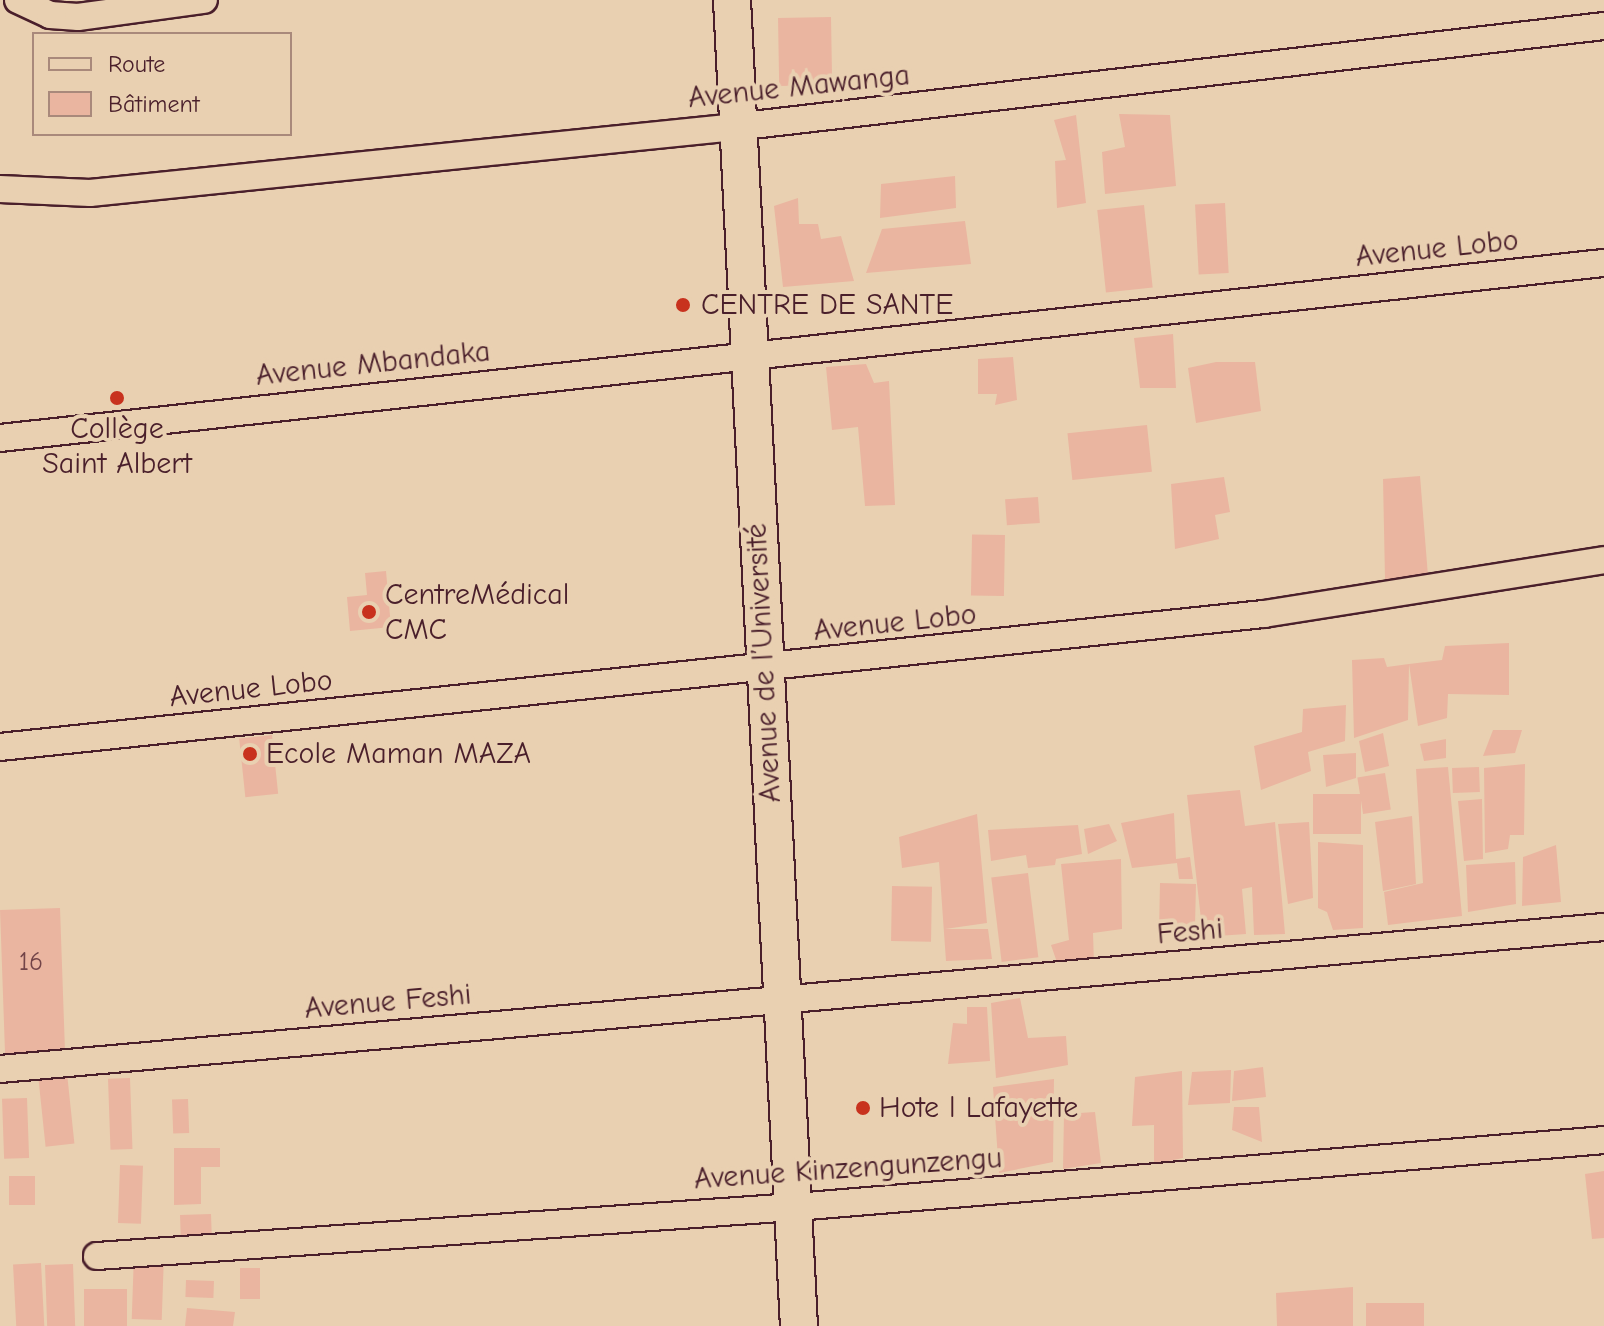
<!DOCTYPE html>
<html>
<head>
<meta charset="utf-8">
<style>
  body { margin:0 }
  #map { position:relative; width:1604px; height:1326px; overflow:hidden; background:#e9d0b1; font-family:"Comic Neue",sans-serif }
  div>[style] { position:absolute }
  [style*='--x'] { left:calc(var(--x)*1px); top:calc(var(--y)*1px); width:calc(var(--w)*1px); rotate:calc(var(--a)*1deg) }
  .building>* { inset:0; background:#eab5a0; transform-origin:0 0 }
  .roads { filter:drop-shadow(2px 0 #4a1f2b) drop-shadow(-2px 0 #4a1f2b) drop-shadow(0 2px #4a1f2b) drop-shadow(0 -2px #4a1f2b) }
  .minor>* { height:26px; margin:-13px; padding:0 13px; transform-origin:13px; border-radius:13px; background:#e9d0b1 }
  .secondary>* { height:36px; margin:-18px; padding:0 18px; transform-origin:18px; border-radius:18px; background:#e9d0b1 }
  .dots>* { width:22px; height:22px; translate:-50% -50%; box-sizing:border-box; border:4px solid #e9d0b1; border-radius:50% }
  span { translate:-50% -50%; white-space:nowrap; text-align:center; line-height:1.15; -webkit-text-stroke:8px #e9d0b1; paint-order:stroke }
  .number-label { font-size:26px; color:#724448 }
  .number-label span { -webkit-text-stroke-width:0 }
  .street-label { font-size:30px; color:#4a1f2b }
  .poi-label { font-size:30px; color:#4a1f2b }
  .left { translate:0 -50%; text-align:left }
  .legend { position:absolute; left:32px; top:32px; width:260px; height:104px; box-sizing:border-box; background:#e9d0b1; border:2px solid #a9897b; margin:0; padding:10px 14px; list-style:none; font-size:24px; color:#4a1f2b }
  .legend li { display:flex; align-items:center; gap:16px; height:40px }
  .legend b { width:40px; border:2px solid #a9897b }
</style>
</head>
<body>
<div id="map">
  <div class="building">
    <i style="left:831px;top:17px;width:68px;height:53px;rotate:89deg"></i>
    <i style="clip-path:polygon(1119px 114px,1170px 115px,1176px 186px,1105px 194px,1102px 152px,1125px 147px)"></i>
    <i style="clip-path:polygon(1076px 115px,1086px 203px,1057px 208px,1055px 161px,1066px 160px,1054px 120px)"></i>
    <i style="clip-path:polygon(955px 176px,956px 208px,880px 218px,881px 184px)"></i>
    <i style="clip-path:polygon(798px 198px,799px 224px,818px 224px,821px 239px,841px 236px,854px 281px,783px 287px,774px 206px)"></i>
    <i style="left:1225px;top:203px;width:70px;height:30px;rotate:87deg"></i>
    <i style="left:1144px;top:205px;width:83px;height:47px;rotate:84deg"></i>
    <i style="clip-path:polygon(965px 221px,971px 264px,866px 273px,882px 229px)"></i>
    <i style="clip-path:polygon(1173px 334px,1176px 388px,1140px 388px,1134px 338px)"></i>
    <i style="clip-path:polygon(1013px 357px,1017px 400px,995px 405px,997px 394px,978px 394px,978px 359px)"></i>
    <i style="clip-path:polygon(1216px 362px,1255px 362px,1261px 411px,1196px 423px,1188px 368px)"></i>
    <i style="clip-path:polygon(866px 364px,874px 383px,889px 381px,895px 505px,865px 506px,858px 427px,832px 430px,826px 367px)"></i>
    <i style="left:1147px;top:425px;width:47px;height:80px;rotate:84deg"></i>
    <i style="clip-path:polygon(1420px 476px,1428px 576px,1385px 579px,1383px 479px)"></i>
    <i style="clip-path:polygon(1224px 477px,1230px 512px,1215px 515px,1219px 539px,1175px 549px,1171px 484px)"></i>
    <i style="left:1038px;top:497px;width:26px;height:33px;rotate:86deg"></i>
    <i style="left:1005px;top:535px;width:61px;height:33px;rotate:91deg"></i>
    <i style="clip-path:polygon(386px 571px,391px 627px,350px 631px,347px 597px,367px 595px,365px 573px)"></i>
    <i style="clip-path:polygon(1509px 643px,1509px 695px,1448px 694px,1447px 718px,1418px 726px,1409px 664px,1408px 720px,1354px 738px,1352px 660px,1384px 658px,1387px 667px,1409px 664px,1442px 660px,1445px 646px)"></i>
    <i style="clip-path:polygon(1346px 705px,1345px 741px,1308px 752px,1311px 771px,1261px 790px,1254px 746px,1302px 732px,1303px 709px)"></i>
    <i style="clip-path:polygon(1493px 730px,1522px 730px,1515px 753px,1483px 756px)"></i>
    <i style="clip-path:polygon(1383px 733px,1389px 766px,1365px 772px,1359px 741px)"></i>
    <i style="left:272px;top:735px;width:59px;height:33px;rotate:84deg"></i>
    <i style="clip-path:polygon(1446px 739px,1446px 758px,1424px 761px,1420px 744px)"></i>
    <i style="clip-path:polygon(1356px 753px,1356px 778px,1326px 787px,1323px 755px)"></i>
    <i style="clip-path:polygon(1525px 764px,1524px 835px,1510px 835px,1508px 849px,1485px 853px,1484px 768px)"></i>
    <i style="clip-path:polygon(1448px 767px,1462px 916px,1388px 925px,1384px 892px,1423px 883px,1416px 769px)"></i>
    <i style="left:1479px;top:767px;width:25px;height:27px;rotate:88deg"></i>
    <i style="left:1385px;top:773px;width:37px;height:28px;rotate:81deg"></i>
    <i style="clip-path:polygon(1240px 790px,1245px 826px,1275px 822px,1285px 934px,1254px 935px,1252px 887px,1242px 889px,1246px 934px,1203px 937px,1187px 795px)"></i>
    <i style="left:1361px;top:794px;width:40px;height:48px;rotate:90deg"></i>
    <i style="clip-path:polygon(1482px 799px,1483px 859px,1464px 861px,1458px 801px)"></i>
    <i style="clip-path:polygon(1174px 813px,1176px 859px,1190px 857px,1193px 879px,1179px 879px,1177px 863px,1132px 868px,1121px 823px)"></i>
    <i style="clip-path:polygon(977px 814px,987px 923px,945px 929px,988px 929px,992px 959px,946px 961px,939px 862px,902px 868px,899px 837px)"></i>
    <i style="clip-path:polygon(1412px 816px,1416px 884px,1383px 891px,1375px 822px)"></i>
    <i style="clip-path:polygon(1309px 822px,1313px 898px,1288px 904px,1278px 824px)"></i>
    <i style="clip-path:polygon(1109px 824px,1117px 841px,1088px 854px,1084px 829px)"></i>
    <i style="clip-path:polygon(1078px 825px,1082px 854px,1056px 859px,1055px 865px,1028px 868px,1026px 855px,991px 861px,988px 830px)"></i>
    <i style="clip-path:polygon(1318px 842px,1363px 845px,1363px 928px,1333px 930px,1327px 912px,1318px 908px)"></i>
    <i style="clip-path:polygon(1556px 845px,1561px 902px,1522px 906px,1523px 857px)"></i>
    <i style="clip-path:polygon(1121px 859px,1122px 929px,1093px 933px,1094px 964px,1060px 971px,1051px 945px,1069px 940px,1061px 864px)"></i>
    <i style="clip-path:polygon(1515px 862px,1516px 904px,1468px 912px,1466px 865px)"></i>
    <i style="left:1028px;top:873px;width:85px;height:37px;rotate:83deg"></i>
    <i style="clip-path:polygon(1160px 883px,1196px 884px,1195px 926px,1159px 932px)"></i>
    <i style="left:892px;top:886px;width:40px;height:55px;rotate:1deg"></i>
    <i style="left:60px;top:908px;width:147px;height:60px;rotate:88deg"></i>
    <i style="clip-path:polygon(1020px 998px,1028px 1038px,1066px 1036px,1068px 1065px,996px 1078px,991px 1003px)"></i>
    <i style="clip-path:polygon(967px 1007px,987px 1007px,990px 1061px,948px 1064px,953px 1023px,967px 1024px)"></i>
    <i style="clip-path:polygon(1263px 1067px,1266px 1097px,1232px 1101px,1234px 1071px)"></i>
    <i style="clip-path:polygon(1231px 1070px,1230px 1103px,1188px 1105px,1192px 1072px)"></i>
    <i style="clip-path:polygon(1182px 1071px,1183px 1158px,1154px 1164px,1154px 1125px,1132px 1126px,1135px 1077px)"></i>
    <i style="left:67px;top:1073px;width:71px;height:29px;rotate:84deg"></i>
    <i style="left:130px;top:1078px;width:71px;height:22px;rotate:88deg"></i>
    <i style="clip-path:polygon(1054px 1079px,1053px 1162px,999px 1173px,993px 1087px)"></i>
    <i style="left:27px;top:1098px;width:60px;height:25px;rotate:88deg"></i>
    <i style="left:188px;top:1099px;width:34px;height:16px;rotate:88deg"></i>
    <i style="clip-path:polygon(1234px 1107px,1259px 1107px,1262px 1142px,1232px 1130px)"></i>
    <i style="clip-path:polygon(1095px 1112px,1101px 1163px,1063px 1169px,1064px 1114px)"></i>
    <i style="clip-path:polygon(174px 1148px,220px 1148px,220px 1167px,201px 1167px,201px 1204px,174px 1205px)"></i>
    <i style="left:120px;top:1165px;width:23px;height:58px;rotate:2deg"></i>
    <i style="clip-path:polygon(1604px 1171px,1604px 1238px,1592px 1239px,1585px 1174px)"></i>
    <i style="left:9px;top:1176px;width:26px;height:29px"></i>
    <i style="left:211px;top:1214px;width:26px;height:31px;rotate:88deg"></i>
    <i style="left:134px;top:1254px;width:30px;height:65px;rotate:2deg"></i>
    <i style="left:41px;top:1263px;width:63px;height:28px;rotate:87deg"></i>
    <i style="left:73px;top:1264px;width:62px;height:28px;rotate:88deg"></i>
    <i style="left:240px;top:1268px;width:20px;height:31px"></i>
    <i style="left:186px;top:1280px;width:28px;height:17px;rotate:2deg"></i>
    <i style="clip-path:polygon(1353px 1287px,1353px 1326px,1277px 1326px,1276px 1293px)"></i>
    <i style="left:84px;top:1289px;width:43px;height:37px"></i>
    <i style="left:1424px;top:1303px;width:23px;height:58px;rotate:90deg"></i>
    <i style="clip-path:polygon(187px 1308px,235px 1312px,233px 1326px,185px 1326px)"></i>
  </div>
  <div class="roads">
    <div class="minor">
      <i style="--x:18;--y:0;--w:35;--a:25"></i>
      <i style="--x:50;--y:15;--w:28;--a:4"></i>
      <i style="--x:78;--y:17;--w:127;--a:-7.7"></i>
      <i style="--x:0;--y:189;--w:90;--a:2.5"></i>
      <i style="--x:90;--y:193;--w:648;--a:-5.84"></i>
      <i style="--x:735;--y:127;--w:875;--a:-6.63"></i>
      <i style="--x:0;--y:438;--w:1614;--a:-6.23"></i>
      <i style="--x:0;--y:747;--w:1271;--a:-6.01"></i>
      <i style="--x:1264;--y:614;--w:344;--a:-9"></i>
      <i style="--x:0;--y:1069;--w:1610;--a:-5.06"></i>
      <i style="--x:97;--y:1256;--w:700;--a:-4.02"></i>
      <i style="--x:795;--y:1207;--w:812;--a:-4.73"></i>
    </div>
    <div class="secondary">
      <i style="--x:732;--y:0;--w:1328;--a:87.11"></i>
    </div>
  </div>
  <div class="dots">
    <i style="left:683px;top:305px;background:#c8321e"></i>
    <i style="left:117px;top:398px;background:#c8321e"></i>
    <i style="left:369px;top:612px;background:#c8321e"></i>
    <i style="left:250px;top:754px;background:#c8321e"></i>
    <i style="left:863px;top:1108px;background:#c8321e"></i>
  </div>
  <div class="number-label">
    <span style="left:31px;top:963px">16</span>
  </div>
  <div class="street-label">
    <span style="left:799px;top:87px;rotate:-6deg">Avenue Mawanga</span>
    <span style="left:1437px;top:249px;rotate:-6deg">Avenue Lobo</span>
    <span style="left:373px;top:364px;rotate:-6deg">Avenue Mbandaka</span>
    <span style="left:895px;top:623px;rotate:-6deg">Avenue Lobo</span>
    <span style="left:764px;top:663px;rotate:-93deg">Avenue de l’Université</span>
    <span style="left:251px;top:689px;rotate:-6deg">Avenue Lobo</span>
    <span style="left:1190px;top:932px;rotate:-5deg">Feshi</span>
    <span style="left:388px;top:1002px;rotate:-5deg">Avenue Feshi</span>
    <span style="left:848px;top:1169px;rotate:-4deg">Avenue Kinzengunzengu</span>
  </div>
  <div class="poi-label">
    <span class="left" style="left:701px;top:305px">CENTRE DE SANTE</span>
    <span style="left:117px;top:446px">Collège<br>Saint Albert</span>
    <span class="left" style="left:385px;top:612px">CentreMédical<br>CMC</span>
    <span class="left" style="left:266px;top:754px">Ecole Maman MAZA</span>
    <span class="left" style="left:879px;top:1108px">Hote l Lafayette</span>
  </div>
  <ul class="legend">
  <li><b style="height:10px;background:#e9d0b1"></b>Route</li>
  <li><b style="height:22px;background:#eab5a0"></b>Bâtiment</li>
  </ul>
</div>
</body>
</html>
